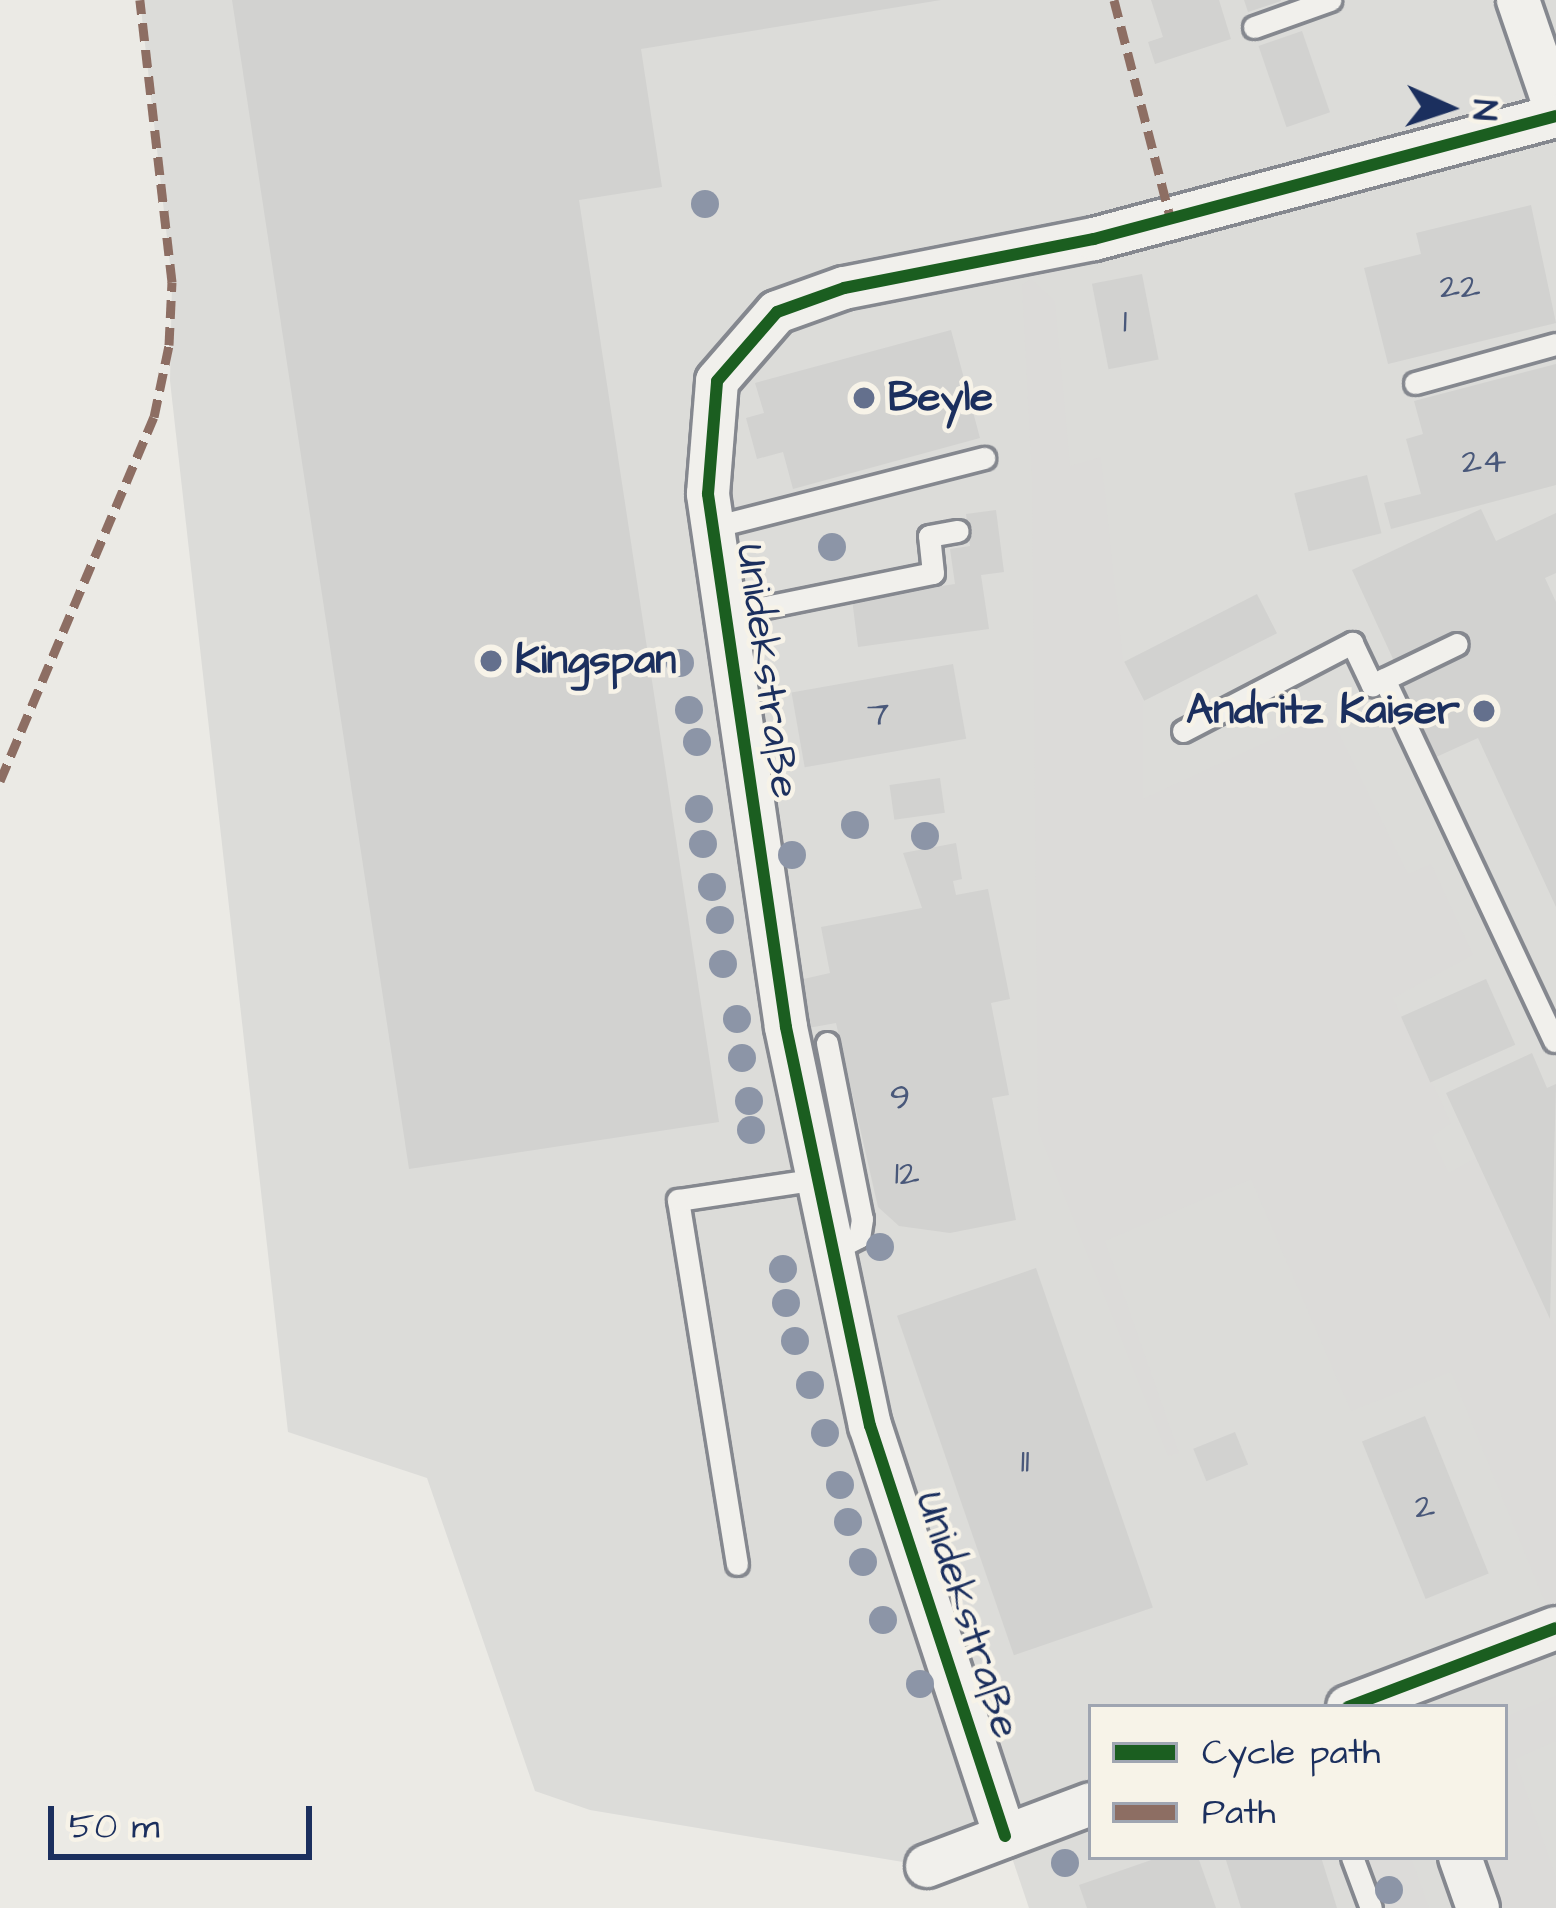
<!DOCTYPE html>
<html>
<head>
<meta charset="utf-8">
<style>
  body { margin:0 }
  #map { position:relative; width:1556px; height:1908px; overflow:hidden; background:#ebeae5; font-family:"Architects Daughter",sans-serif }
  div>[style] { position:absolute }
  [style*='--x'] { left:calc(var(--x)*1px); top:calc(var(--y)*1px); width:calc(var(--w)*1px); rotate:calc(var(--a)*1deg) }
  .built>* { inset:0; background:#dcdcd9 }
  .green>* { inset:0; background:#dcdbd9 }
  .building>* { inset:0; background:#d2d2d0; transform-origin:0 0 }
  .roads { filter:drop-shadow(3px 0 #85888f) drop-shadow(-3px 0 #85888f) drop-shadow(0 3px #85888f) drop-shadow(0 -3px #85888f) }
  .lane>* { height:21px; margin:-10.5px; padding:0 10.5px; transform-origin:10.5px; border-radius:10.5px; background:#f1f0ec }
  .street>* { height:42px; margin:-21px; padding:0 21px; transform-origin:21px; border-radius:21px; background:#f1f0ec }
  .quiet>* { height:9px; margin-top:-4.5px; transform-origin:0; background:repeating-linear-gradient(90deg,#8d6e63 0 18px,transparent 0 27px) }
  .cycleway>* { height:12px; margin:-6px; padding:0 6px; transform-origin:6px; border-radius:6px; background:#1b5e20 }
  .trees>* { width:28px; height:28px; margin:-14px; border-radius:50%; background:#8c95a7 }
  .dots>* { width:33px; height:33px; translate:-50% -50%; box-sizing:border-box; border:6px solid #f7f3e8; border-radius:50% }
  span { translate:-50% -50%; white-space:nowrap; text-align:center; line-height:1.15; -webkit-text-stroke:9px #f7f3e8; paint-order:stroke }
  .number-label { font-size:36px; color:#49587a }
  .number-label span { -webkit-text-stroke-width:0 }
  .poi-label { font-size:42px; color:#1b2f5e; font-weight:700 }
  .left { translate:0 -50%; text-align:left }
  .right { translate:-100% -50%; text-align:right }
  .street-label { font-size:42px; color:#1b2f5e }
  .legend { position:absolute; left:1088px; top:1704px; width:420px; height:156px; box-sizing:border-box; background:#f7f3e8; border:3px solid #9fa5b1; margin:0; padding:15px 21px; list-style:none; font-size:36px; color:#1b2f5e }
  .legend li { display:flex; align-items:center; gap:24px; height:60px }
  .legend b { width:60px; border:3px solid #9fa5b1 }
  .north { position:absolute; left:1388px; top:48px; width:120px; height:120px; -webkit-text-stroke:9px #f7f3e8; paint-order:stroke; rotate:93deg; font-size:33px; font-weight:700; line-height:48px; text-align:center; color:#1b2f5e }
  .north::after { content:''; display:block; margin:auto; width:42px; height:54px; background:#1b2f5e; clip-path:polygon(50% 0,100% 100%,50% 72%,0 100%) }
  .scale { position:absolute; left:48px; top:1806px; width:264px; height:54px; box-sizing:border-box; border:6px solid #1b2f5e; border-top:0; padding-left:15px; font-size:36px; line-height:42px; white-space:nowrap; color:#1b2f5e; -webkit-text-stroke:9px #f7f3e8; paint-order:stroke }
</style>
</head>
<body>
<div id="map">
  <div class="built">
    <i style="clip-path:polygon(evenodd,140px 0,1556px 0,1556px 1908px,1029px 1908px,1005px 1837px,927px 1866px,590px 1810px,535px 1791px,427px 1478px,288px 1432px,170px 381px,172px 282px,140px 0,1091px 1707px,1505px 1707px,1505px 1857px,1091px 1857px,1091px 1707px)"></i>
  </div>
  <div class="green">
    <i style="clip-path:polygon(1031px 279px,1055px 301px,1070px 466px,1101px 457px,1123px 660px,1143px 700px,1143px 799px,1329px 713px,1408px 874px,1431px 864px,1473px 955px,1393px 998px,1451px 1123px,1432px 1137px,1449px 1173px,1476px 1158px,1556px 1326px,1556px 1612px,1550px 1615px,1451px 1372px,1351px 1411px,1251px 1179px,1105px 1241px,1179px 1453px,1168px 1456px,1038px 1131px,1032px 477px,1022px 285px)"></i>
    <i style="clip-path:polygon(1556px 1696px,1556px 1741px,1515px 1759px,1556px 1877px,1556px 1908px,1491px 1908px,1474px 1857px,1505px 1857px,1505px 1717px)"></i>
    <i style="clip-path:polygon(1366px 1857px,1411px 1857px,1429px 1908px,1384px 1908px)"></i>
  </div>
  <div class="building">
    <i style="clip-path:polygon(232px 0,941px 0,641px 49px,662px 187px,579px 200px,719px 1122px,409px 1169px)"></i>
    <i style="clip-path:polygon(1151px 0,1219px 0,1231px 39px,1155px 64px,1148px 42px,1163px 37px)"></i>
    <i style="clip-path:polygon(1244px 0,1281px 0,1281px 1px,1248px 12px)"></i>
    <i style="left:1302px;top:31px;width:86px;height:46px;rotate:71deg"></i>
    <i style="clip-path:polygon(1531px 205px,1556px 323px,1388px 364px,1364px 268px,1421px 254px,1416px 233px)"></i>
    <i style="left:1142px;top:274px;width:87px;height:51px;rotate:79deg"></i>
    <i style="clip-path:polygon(951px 330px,980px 438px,793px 489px,783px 452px,757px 459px,746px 418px,764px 413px,755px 383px)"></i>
    <i style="clip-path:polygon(1556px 364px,1556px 485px,1391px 529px,1384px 503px,1421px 494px,1406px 439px,1423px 434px,1414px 401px)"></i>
    <i style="left:1367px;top:475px;width:60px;height:75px;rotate:76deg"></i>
    <i style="clip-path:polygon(1481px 509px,1496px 541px,1556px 513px,1556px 573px,1545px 578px,1556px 602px,1556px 907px,1478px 738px,1434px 758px,1400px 683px,1466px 653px,1457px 632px,1394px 661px,1352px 570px)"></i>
    <i style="clip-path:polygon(996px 510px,1004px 572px,981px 575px,989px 629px,858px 647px,852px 599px,955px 584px,950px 549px,970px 546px,966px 514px)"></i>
    <i style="left:1257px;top:594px;width:44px;height:149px;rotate:63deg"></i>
    <i style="left:953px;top:664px;width:76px;height:164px;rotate:80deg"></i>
    <i style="left:940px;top:778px;width:35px;height:51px;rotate:82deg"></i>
    <i style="clip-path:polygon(956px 843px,962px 879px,953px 881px,956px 895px,988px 889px,1010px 999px,991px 1003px,1009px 1095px,992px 1098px,1016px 1220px,950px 1233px,899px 1226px,878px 1207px,836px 1023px,808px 1028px,799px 980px,830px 973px,821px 927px,922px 908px,903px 853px)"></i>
    <i style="left:1486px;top:979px;width:72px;height:93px;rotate:66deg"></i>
    <i style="clip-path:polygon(1532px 1053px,1547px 1088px,1556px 1084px,1550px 1319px,1446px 1093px)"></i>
    <i style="left:1036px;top:1268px;width:359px;height:147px;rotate:71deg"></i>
    <i style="left:1425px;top:1416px;width:170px;height:68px;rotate:68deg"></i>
    <i style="left:1235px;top:1432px;width:35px;height:45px;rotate:68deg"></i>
    <i style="clip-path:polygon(1160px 1857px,1198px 1857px,1216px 1908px,1087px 1908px,1079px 1885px)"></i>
    <i style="clip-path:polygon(1225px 1857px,1321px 1857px,1337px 1908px,1241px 1908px)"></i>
  </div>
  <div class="roads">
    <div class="lane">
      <i style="--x:1254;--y:27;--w:81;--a:-19.6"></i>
      <i style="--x:1415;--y:383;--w:146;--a:-15.5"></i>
      <i style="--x:713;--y:527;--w:280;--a:-14.3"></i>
      <i style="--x:726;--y:615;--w:211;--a:-11.5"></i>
      <i style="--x:933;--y:573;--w:37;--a:-96"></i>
      <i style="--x:929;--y:536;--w:29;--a:-10"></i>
      <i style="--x:1384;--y:679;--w:400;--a:64.8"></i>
      <i style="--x:1183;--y:731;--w:191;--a:-27.5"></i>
      <i style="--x:1352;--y:643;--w:47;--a:64.5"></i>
      <i style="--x:1372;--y:685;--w:94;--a:-25.8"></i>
      <i style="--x:827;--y:1043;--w:179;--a:78.8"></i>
      <i style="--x:862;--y:1219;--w:18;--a:99"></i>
      <i style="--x:859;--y:1237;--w:29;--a:153"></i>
      <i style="--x:737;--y:1564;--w:369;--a:-99.2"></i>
      <i style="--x:678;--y:1200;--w:142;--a:-8.5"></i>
      <i style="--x:1352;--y:1857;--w:54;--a:69.6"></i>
    </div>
    <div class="street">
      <i style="--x:1518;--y:0;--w:117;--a:71.1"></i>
      <i style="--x:1348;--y:1707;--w:222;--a:-20.8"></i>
      <i style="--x:1005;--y:1836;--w:432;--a:-108.2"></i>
      <i style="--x:870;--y:1426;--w:408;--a:-101.9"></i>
      <i style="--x:786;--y:1027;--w:539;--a:-98.33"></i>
      <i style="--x:708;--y:494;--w:113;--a:-85.4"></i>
      <i style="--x:717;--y:381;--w:91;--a:-49"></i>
      <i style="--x:777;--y:312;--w:71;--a:-19.7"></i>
      <i style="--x:844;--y:288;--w:255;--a:-11.1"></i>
      <i style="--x:1094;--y:239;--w:478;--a:-14.9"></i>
      <i style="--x:1460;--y:1857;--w:54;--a:70.6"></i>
      <i style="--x:927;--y:1866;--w:175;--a:-20.7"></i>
    </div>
  </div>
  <div class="quiet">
    <i style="--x:1114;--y:0;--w:223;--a:75.5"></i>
    <i style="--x:0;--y:781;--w:395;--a:-67.1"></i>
    <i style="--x:154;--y:417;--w:74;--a:-78.2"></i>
    <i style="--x:169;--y:345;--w:63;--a:-87.3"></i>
    <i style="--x:172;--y:282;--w:284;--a:-96.5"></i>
  </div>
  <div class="cycleway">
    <i style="--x:1348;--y:1707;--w:222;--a:-20.8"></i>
    <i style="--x:1005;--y:1836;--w:432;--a:-108.2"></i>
    <i style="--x:870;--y:1426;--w:408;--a:-101.9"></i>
    <i style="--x:786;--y:1027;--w:539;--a:-98.33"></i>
    <i style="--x:708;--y:494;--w:113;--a:-85.4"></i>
    <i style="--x:717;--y:381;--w:91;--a:-49"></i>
    <i style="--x:777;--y:312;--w:71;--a:-19.7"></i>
    <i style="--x:844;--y:288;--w:255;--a:-11.1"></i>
    <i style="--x:1094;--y:239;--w:478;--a:-14.9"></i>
  </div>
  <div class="trees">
    <i style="left:705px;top:204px"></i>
    <i style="left:832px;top:547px"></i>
    <i style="left:680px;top:663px"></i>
    <i style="left:689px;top:710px"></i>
    <i style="left:697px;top:742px"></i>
    <i style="left:699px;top:809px"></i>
    <i style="left:855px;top:825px"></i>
    <i style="left:925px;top:836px"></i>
    <i style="left:703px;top:844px"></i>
    <i style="left:792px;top:855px"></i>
    <i style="left:712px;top:887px"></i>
    <i style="left:720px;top:920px"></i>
    <i style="left:723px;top:964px"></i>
    <i style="left:737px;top:1019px"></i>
    <i style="left:742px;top:1058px"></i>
    <i style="left:749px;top:1101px"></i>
    <i style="left:751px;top:1130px"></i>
    <i style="left:880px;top:1247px"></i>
    <i style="left:783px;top:1269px"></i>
    <i style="left:786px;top:1303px"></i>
    <i style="left:795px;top:1341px"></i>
    <i style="left:810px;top:1385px"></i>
    <i style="left:825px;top:1433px"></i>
    <i style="left:840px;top:1485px"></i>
    <i style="left:848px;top:1522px"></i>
    <i style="left:863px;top:1562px"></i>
    <i style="left:883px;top:1620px"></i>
    <i style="left:920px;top:1684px"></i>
    <i style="left:1065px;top:1863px"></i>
    <i style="left:1389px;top:1890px"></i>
  </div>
  <div class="dots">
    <i style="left:864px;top:398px;background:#64708d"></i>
    <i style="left:491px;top:661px;background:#64708d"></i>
    <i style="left:1484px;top:711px;background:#64708d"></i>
  </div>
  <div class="number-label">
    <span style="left:1460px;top:287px">22</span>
    <span style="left:1125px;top:322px">1</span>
    <span style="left:1484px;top:462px">24</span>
    <span style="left:878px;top:715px">7</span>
    <span style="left:900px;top:1098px">9</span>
    <span style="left:907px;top:1174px">12</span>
    <span style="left:1025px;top:1462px">11</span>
    <span style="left:1425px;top:1507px">2</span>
  </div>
  <div class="poi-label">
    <span class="left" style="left:888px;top:398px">Beyle</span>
    <span class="left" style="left:515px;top:661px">Kingspan</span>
    <span class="right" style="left:1460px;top:711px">Andritz Kaiser</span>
  </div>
  <div class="street-label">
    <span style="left:767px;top:671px;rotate:82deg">Unidekstraße</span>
    <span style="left:967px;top:1615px;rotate:72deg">Unidekstraße</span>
  </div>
  <ul class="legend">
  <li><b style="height:15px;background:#1b5e20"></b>Cycle path</li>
  <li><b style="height:15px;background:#8d6e63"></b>Path</li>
  </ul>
  <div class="north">N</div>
  <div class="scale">50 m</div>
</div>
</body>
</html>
